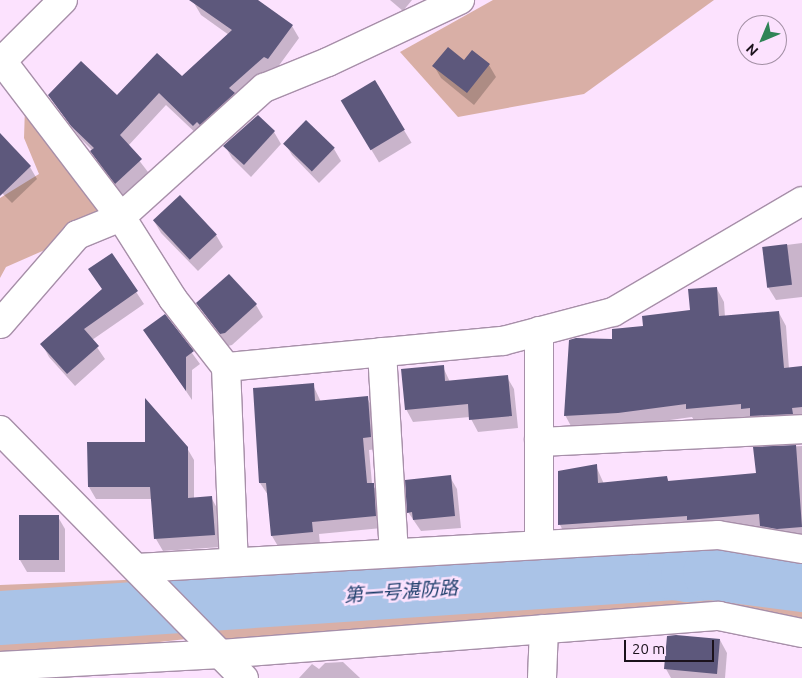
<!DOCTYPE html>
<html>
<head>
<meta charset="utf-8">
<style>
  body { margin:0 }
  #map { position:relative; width:802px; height:678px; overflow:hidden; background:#fce2fe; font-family:Ubuntu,"Noto Sans JP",sans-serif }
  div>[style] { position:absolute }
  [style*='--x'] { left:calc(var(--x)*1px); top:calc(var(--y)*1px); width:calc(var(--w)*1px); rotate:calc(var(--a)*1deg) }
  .green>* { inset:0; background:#d9afa6 }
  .shadow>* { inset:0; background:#0003; transform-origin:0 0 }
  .river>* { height:54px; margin:-27px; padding:0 27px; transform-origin:27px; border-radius:27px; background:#aac3e7 }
  .building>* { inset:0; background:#5d587c; transform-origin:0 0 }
  .roads { filter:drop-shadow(1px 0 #a78fa9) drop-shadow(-1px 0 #a78fa9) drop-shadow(0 1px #a78fa9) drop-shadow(0 -1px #a78fa9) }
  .minor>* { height:28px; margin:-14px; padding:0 14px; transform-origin:14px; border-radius:14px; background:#fff }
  span { translate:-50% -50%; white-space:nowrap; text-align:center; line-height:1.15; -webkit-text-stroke:5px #fce2fe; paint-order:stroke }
  .water-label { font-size:19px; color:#1c3d6a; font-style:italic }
  .north { position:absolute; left:737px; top:15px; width:50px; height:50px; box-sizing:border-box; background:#fce2fe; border:1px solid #a28fa4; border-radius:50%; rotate:225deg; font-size:14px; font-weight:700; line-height:20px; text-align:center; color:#1b121c }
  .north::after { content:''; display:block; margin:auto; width:18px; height:22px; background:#308457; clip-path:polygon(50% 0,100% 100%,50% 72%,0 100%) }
  .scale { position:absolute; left:624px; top:640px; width:90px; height:22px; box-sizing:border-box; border:2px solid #1b121c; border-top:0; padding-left:6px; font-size:15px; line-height:18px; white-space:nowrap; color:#1b121c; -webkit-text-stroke:4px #fce2fe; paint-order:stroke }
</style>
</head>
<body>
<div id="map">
  <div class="green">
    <i style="clip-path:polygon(493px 0,714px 0,584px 94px,458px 117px,400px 52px)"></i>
    <i style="clip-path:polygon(25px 107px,111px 221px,6px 267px,0 278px,0 198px,39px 174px,24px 138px)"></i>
    <i style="clip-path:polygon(684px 537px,802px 552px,802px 635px,719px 616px,278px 649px,204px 637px,0 660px,0 585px,149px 579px)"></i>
  </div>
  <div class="shadow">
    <i style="clip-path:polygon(196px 0,257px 0,292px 26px,299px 38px,275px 71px,272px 68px,237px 99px,201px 138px,166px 105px,128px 146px,148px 172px,123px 195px,99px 164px,93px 151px,80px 138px,49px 95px,117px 97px,182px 78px,229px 35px,201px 15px,194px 3px)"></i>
    <i style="clip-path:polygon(390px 0,412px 0,403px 11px)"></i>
    <i style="clip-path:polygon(489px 65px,496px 77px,474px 105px,441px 78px,434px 66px)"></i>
    <i style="left:375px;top:82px;width:71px;height:38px;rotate:59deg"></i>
    <i style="clip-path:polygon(258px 117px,274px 132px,281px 144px,251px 177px,232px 158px,225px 146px)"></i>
    <i style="clip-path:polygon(0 135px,30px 167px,37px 179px,12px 203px,0 191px)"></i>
    <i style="clip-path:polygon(285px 143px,334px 149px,341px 161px,319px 183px,292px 155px)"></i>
    <i style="clip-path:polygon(154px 221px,216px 235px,223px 247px,198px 271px,161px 233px)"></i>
    <i style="clip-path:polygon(802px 243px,802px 297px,776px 300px,768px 287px,763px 248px)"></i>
    <i style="clip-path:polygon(112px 255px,144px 304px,92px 340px,105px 359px,75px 386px,49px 357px,42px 344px,103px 290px)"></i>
    <i style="clip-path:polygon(717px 289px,724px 302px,725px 317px,779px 313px,786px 326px,789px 369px,802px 368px,802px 428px,750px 422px,747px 417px,695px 422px,692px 417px,626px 426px,572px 428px,565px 415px,613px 340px,691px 312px)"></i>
    <i style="clip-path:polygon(198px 304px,256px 305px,263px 317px,232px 345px,228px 346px)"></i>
    <i style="clip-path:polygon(165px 316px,200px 364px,192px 370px,192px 400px,149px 336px)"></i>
    <i style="clip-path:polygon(443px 367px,450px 382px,507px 377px,514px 389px,518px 428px,478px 432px,470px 417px,413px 422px,406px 409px)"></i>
    <i style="clip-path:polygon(313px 385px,321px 402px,367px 398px,374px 410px,378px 449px,369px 450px,372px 484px,380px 496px,382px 528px,319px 534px,320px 544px,279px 548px,272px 536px,268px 495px,260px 483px)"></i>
    <i style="clip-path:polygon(147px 443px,187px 448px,194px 460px,194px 499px,211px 497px,218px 510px,221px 547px,163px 551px,156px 539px,152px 499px,96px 499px,89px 487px)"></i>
    <i style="clip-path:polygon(802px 446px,802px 540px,768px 539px,761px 527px,696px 533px,567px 538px,560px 525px,559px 472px,596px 466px,604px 484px,667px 478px,669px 482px,757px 474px,755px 448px)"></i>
    <i style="clip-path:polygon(450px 477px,457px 489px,461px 528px,421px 531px,408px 512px)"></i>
    <i style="clip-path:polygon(20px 516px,58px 517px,65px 529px,65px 572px,27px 572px,20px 560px)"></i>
    <i style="clip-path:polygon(720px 640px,727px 653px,725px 678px,671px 678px,666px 669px)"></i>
    <i style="clip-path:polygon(343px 662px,360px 678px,299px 678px,312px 664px,319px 669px,325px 663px)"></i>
  </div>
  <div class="river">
    <i style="--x:0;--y:618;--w:676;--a:-3.82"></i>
    <i style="--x:674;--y:573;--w:14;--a:8"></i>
    <i style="--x:688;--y:575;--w:22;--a:-5"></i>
    <i style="--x:710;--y:573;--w:93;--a:7.4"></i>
  </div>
  <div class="building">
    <i style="clip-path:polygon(189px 0,258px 0,293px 25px,268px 59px,264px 57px,229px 88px,235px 93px,200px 125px,197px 122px,193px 126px,159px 93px,120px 135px,142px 159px,115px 184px,90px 151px,94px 148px,71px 126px,48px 95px,81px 61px,117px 95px,157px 53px,182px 76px,232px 30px)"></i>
    <i style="clip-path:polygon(448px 47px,464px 60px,472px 50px,490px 64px,467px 93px,432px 66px)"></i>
    <i style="left:375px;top:80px;width:58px;height:40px;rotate:59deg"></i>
    <i style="clip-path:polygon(258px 115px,275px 131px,244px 165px,223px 146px)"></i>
    <i style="left:306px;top:120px;width:40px;height:33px;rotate:44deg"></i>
    <i style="clip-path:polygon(0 133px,31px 166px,0 196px)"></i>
    <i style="left:180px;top:195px;width:54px;height:37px;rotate:47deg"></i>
    <i style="left:787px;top:244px;width:41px;height:25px;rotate:83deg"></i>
    <i style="clip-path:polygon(112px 253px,138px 291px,84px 329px,99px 346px,67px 374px,40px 344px,102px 289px,88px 269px)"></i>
    <i style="clip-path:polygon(229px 274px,257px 304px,225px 333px,220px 334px,196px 303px)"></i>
    <i style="clip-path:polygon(717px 287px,719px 316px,779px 311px,784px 368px,802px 366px,802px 407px,792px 408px,793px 414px,750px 416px,750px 408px,741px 409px,741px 404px,686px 409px,686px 404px,618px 413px,564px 416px,569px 340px,576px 338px,612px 339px,612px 329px,643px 326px,642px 316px,690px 310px,688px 289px)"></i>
    <i style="clip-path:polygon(165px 314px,194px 351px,186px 357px,186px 391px,143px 330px)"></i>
    <i style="clip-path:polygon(444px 365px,445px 381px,508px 375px,512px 416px,469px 420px,468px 404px,405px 410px,401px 369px)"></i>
    <i style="clip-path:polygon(314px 383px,315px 401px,368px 396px,371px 437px,363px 438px,367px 483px,374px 483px,376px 516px,312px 522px,313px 532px,271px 536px,266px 483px,259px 483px,253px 388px)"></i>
    <i style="clip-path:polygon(145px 398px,188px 447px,188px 498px,212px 496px,215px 535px,154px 539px,150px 487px,88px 487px,87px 442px,145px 442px)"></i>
    <i style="clip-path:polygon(796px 445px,802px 527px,777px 529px,760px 526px,759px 514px,687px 520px,687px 516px,558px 525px,558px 471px,597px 464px,598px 483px,667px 476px,668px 481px,756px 473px,753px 447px)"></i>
    <i style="clip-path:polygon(451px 475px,455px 516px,413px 520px,412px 512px,407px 513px,405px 480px)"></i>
    <i style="left:19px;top:515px;width:40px;height:45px"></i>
    <i style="clip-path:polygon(676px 635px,720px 639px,717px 674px,664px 669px,667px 636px)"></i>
  </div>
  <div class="roads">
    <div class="minor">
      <i style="--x:2;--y:61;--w:196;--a:52.7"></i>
      <i style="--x:121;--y:217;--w:97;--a:57.6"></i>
      <i style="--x:173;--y:299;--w:86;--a:52.1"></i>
      <i style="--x:226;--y:367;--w:278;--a:-5.4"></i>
      <i style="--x:503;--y:341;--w:114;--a:-14.8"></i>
      <i style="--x:613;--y:312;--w:219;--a:-30.4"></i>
      <i style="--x:0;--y:63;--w:89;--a:-45"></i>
      <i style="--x:0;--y:324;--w:118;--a:-49.1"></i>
      <i style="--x:77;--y:235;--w:48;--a:-22.2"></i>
      <i style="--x:121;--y:217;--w:193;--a:-42.1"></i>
      <i style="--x:264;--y:88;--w:69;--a:-22.1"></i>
      <i style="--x:328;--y:62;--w:146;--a:-25.2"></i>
      <i style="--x:539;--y:331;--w:214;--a:90"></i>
      <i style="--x:382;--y:352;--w:201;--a:86.6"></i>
      <i style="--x:226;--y:367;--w:195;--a:87.7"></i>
      <i style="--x:0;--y:430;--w:348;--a:45.5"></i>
      <i style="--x:539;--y:442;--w:263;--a:-2.8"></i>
      <i style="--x:137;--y:568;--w:582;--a:-3.25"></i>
      <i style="--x:718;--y:535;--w:85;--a:9.5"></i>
      <i style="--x:0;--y:666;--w:221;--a:-3.1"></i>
      <i style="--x:221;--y:654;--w:499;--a:-4.4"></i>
      <i style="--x:719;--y:616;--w:85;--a:11.6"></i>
      <i style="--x:542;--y:678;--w:49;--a:-87.7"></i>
    </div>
  </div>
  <div class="water-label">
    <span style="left:401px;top:592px;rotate:-4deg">第一号湛防路</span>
  </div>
  <div class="north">N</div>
  <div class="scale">20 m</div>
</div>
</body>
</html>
